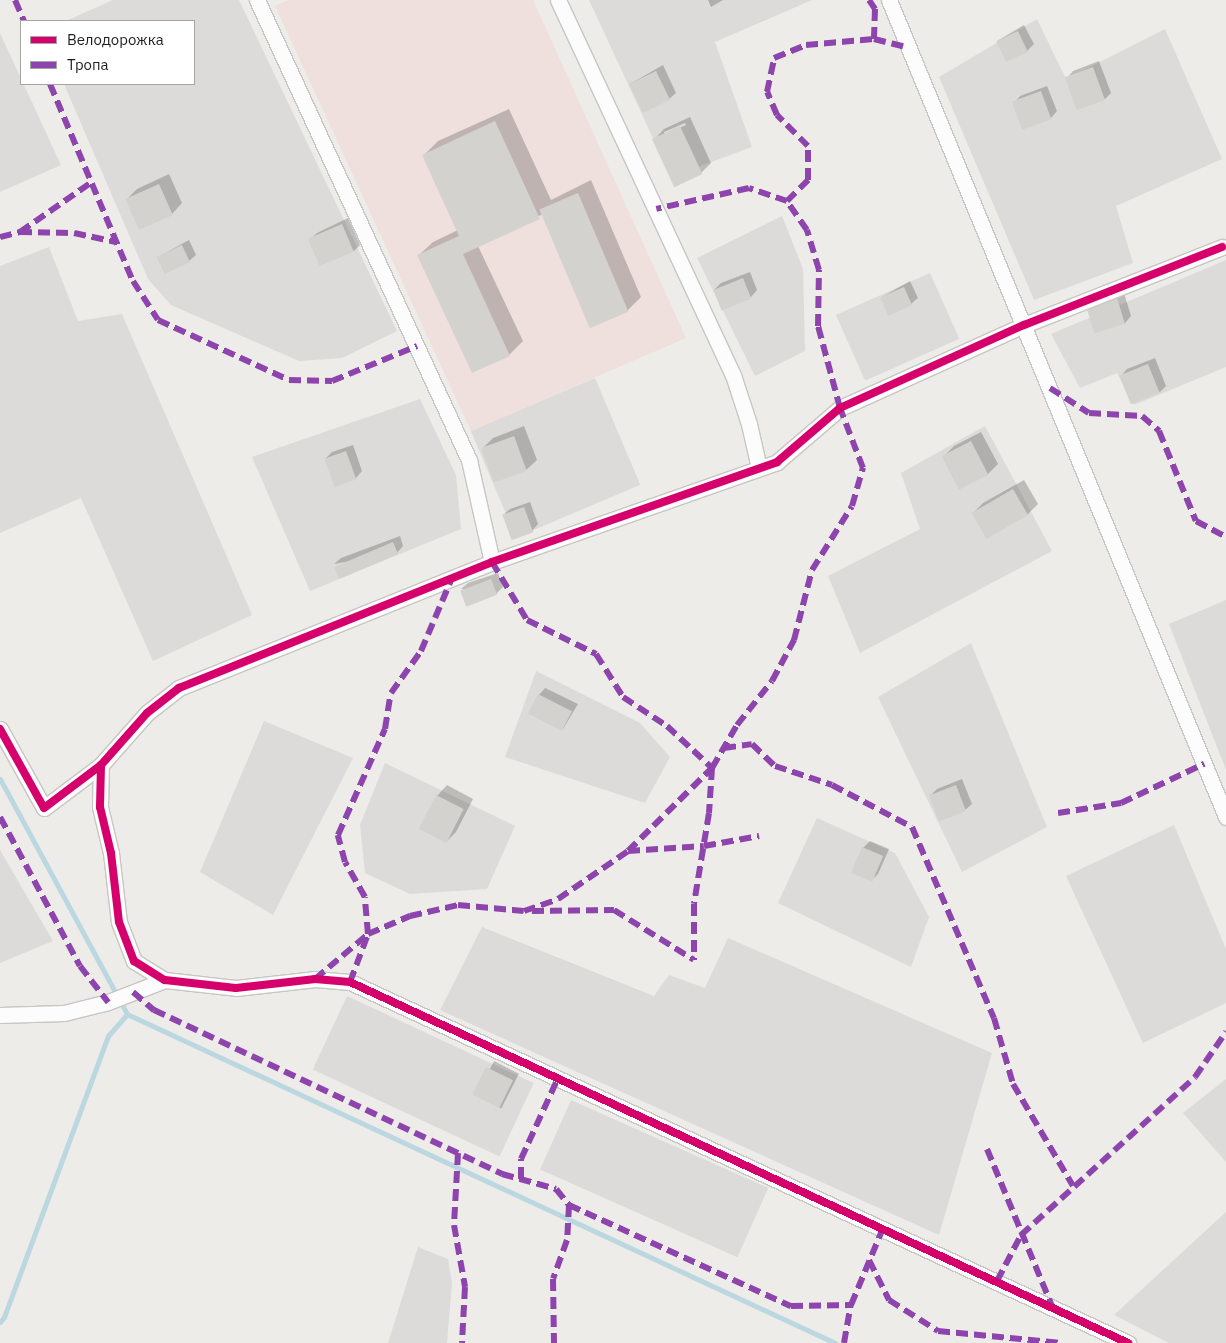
<!DOCTYPE html>
<html>
<head>
<meta charset="utf-8">
<style>
  body { margin:0 }
  #map { position:relative; width:1226px; height:1343px; overflow:hidden; background:#edece8; font-family:"IBM Plex Sans",sans-serif }
  div>[style] { position:absolute }
  [style*='--x'] { left:calc(var(--x)*1px); top:calc(var(--y)*1px); width:calc(var(--w)*1px); rotate:calc(var(--a)*1deg) }
  .residential>* { inset:0; background:#dcdbd9; transform-origin:0 0 }
  .commercial>* { inset:0; background:#efe0de }
  .shadow>* { inset:0; background:#0003; transform-origin:0 0 }
  .stream>* { height:5px; margin:-2.5px; padding:0 2.5px; transform-origin:2.5px; border-radius:2.5px; background:#bbd7e0 }
  .building>* { inset:0; background:#d4d2cf; transform-origin:0 0 }
  .roads { filter:drop-shadow(1px 0 #c6c6c4) drop-shadow(-1px 0 #c6c6c4) drop-shadow(0 1px #c6c6c4) drop-shadow(0 -1px #c6c6c4) }
  .street>* { height:15px; margin:-7.5px; padding:0 7.5px; transform-origin:7.5px; border-radius:7.5px; background:#fcfcfc }
  .quiet>* { height:6px; margin-top:-3px; transform-origin:0; background:repeating-linear-gradient(90deg,#8e44ad 0 12px,transparent 0 18px) }
  .cycleway>* { height:8px; margin:-4px; padding:0 4px; transform-origin:4px; border-radius:4px; background:#d6006c }
  span { translate:-50% -50%; white-space:nowrap; text-align:center; line-height:1.15; -webkit-text-stroke:4.5px #fff; paint-order:stroke }
  .legend { position:absolute; left:20px; top:20px; width:175px; height:65px; box-sizing:border-box; background:#fff; border:1px solid #a5a5a5; margin:0; padding:6px 9px; list-style:none; font-size:15px; color:#1f1f1f }
  .legend li { display:flex; align-items:center; gap:10px; height:25px }
  .legend b { width:25px; border:1px solid #a5a5a5 }
</style>
</head>
<body>
<div id="map">
  <div class="residential">
    <i style="clip-path:polygon(113px 0,239px 0,397px 331px,342px 358px,299px 361px,171px 305px,148px 279px,64px 84px,194px 84px,194px 21px,66px 21px)"></i>
    <i style="clip-path:polygon(589px 0,812px 0,715px 42px,752px 147px,671px 177px)"></i>
    <i style="clip-path:polygon(1037px 19px,1066px 79px,1165px 29px,1222px 159px,1116px 206px,1133px 263px,1034px 300px,939px 77px)"></i>
    <i style="clip-path:polygon(0 33px,61px 165px,0 192px)"></i>
    <i style="clip-path:polygon(782px 216px,803px 269px,805px 351px,755px 376px,697px 258px)"></i>
    <i style="clip-path:polygon(49px 247px,78px 321px,122px 314px,252px 615px,153px 661px,81px 498px,0 533px,0 266px)"></i>
    <i style="clip-path:polygon(1226px 260px,1226px 367px,1134px 405px,1117px 373px,1080px 388px,1051px 334px)"></i>
    <i style="left:930px;top:273px;width:72px;height:103px;rotate:66deg"></i>
    <i style="left:595px;top:378px;width:116px;height:135px;rotate:67deg"></i>
    <i style="clip-path:polygon(420px 399px,456px 475px,461px 529px,310px 591px,252px 457px)"></i>
    <i style="clip-path:polygon(985px 426px,1052px 551px,860px 653px,828px 576px,920px 529px,901px 473px)"></i>
    <i style="clip-path:polygon(1226px 600px,1226px 770px,1169px 624px)"></i>
    <i style="clip-path:polygon(971px 643px,1047px 827px,962px 872px,878px 697px)"></i>
    <i style="clip-path:polygon(536px 671px,640px 723px,670px 757px,645px 803px,505px 757px)"></i>
    <i style="clip-path:polygon(264px 721px,353px 758px,273px 915px,200px 872px)"></i>
    <i style="clip-path:polygon(385px 763px,515px 826px,487px 889px,410px 894px,365px 873px,360px 825px)"></i>
    <i style="clip-path:polygon(817px 818px,895px 853px,929px 917px,911px 967px,778px 903px)"></i>
    <i style="clip-path:polygon(1174px 825px,1226px 949px,1226px 1003px,1143px 1043px,1066px 876px)"></i>
    <i style="clip-path:polygon(0 850px,53px 941px,0 963px)"></i>
    <i style="clip-path:polygon(482px 927px,654px 996px,669px 975px,705px 988px,728px 938px,992px 1053px,939px 1235px,440px 1010px)"></i>
    <i style="left:347px;top:996px;width:206px;height:81px;rotate:25deg"></i>
    <i style="clip-path:polygon(1226px 1079px,1226px 1162px,1183px 1113px)"></i>
    <i style="left:571px;top:1100px;width:216px;height:76px;rotate:24deg"></i>
    <i style="clip-path:polygon(1226px 1212px,1226px 1343px,1169px 1343px,1114px 1315px)"></i>
    <i style="clip-path:polygon(418px 1247px,448px 1259px,452px 1283px,447px 1343px,388px 1343px)"></i>
  </div>
  <div class="commercial">
    <i style="clip-path:polygon(288px 0,533px 0,686px 338px,471px 431px,275px 6px)"></i>
  </div>
  <div class="shadow">
    <i style="clip-path:polygon(708px 0,723px 0,711px 7px)"></i>
    <i style="clip-path:polygon(1024px 25px,1034px 44px,1027px 51px,997px 41px)"></i>
    <i style="clip-path:polygon(1099px 61px,1111px 93px,1105px 99px,1067px 78px,1073px 71px)"></i>
    <i style="clip-path:polygon(663px 65px,676px 93px,669px 99px,630px 84px)"></i>
    <i style="clip-path:polygon(1047px 86px,1057px 111px,1051px 118px,1024px 128px,1014px 103px,1020px 96px)"></i>
    <i style="clip-path:polygon(509px 109px,551px 200px,591px 180px,641px 297px,627px 311px,543px 214px,478px 246px,523px 341px,509px 355px,419px 255px,433px 242px,458px 230px,424px 155px,438px 141px)"></i>
    <i style="clip-path:polygon(evenodd,690px 117px,711px 163px,701px 173px,654px 140px,664px 129px,690px 117px,685px 123px,686px 125px,664px 135px,664px 132px,685px 123px)"></i>
    <i style="clip-path:polygon(169px 174px,182px 203px,172px 214px,127px 199px,137px 189px)"></i>
    <i style="clip-path:polygon(348px 218px,360px 245px,354px 251px,310px 239px,317px 233px)"></i>
    <i style="clip-path:polygon(189px 240px,196px 255px,189px 261px,158px 257px)"></i>
    <i style="clip-path:polygon(750px 272px,757px 290px,751px 297px,722px 308px,714px 290px,721px 283px)"></i>
    <i style="clip-path:polygon(910px 281px,918px 298px,911px 304px,882px 297px)"></i>
    <i style="clip-path:polygon(1124px 293px,1131px 316px,1125px 323px,1096px 332px,1089px 310px,1095px 304px)"></i>
    <i style="clip-path:polygon(1155px 358px,1166px 386px,1160px 392px,1121px 376px,1127px 369px)"></i>
    <i style="clip-path:polygon(524px 426px,537px 460px,526px 470px,483px 448px,493px 438px)"></i>
    <i style="clip-path:polygon(981px 432px,998px 464px,988px 474px,960px 488px,944px 456px,954px 446px)"></i>
    <i style="clip-path:polygon(353px 445px,362px 471px,356px 478px,335px 485px,325px 459px,332px 452px)"></i>
    <i style="clip-path:polygon(1024px 480px,1038px 504px,1028px 514px,987px 538px,973px 513px,983px 503px)"></i>
    <i style="clip-path:polygon(530px 502px,538px 524px,532px 531px,503px 515px,510px 509px)"></i>
    <i style="clip-path:polygon(400px 536px,403px 546px,397px 553px,334px 564px,341px 558px)"></i>
    <i style="clip-path:polygon(498px 573px,503px 587px,496px 594px,461px 589px,468px 583px)"></i>
    <i style="clip-path:polygon(545px 688px,578px 704px,563px 729px,539px 695px)"></i>
    <i style="clip-path:polygon(962px 779px,972px 804px,965px 810px,930px 796px,937px 789px)"></i>
    <i style="clip-path:polygon(447px 785px,473px 799px,456px 832px,446px 842px,437px 796px)"></i>
    <i style="clip-path:polygon(870px 841px,889px 849px,878px 874px,871px 881px,863px 848px)"></i>
    <i style="left:494px;top:1061px;width:28px;height:39px;rotate:27deg"></i>
  </div>
  <div class="stream">
    <i style="--x:0;--y:779;--w:267;--a:61.6"></i>
    <i style="--x:127;--y:1014;--w:781;--a:24.92"></i>
    <i style="--x:0;--y:1322;--w:6;--a:-51"></i>
    <i style="--x:4;--y:1317;--w:300;--a:-69.7"></i>
    <i style="--x:108;--y:1036;--w:29;--a:-49"></i>
  </div>
  <div class="building">
    <i style="left:1018px;top:31px;width:23px;height:24px;rotate:65deg"></i>
    <i style="left:1093px;top:67px;width:35px;height:30px;rotate:70deg"></i>
    <i style="left:656px;top:71px;width:32px;height:30px;rotate:64deg"></i>
    <i style="left:1041px;top:91px;width:30px;height:31px;rotate:70deg"></i>
    <i style="clip-path:polygon(495px 121px,540px 219px,463px 254px,510px 356px,472px 373px,417px 255px,459px 236px,422px 155px)"></i>
    <i style="left:680px;top:126px;width:53px;height:31px;rotate:65deg"></i>
    <i style="left:159px;top:184px;width:34px;height:37px;rotate:66deg"></i>
    <i style="left:578px;top:193px;width:129px;height:42px;rotate:67deg"></i>
    <i style="left:342px;top:224px;width:30px;height:37px;rotate:67deg"></i>
    <i style="left:182px;top:245px;width:19px;height:28px;rotate:65deg"></i>
    <i style="left:743px;top:278px;width:22px;height:32px;rotate:68deg"></i>
    <i style="left:904px;top:287px;width:20px;height:26px;rotate:66deg"></i>
    <i style="left:1117px;top:298px;width:27px;height:32px;rotate:73deg"></i>
    <i style="left:1148px;top:364px;width:31px;height:31px;rotate:68deg"></i>
    <i style="left:514px;top:436px;width:37px;height:35px;rotate:70deg"></i>
    <i style="left:971px;top:441px;width:38px;height:33px;rotate:63deg"></i>
    <i style="left:346px;top:451px;width:30px;height:23px;rotate:70deg"></i>
    <i style="left:1013px;top:489px;width:30px;height:48px;rotate:60deg"></i>
    <i style="left:524px;top:507px;width:27px;height:23px;rotate:70deg"></i>
    <i style="left:393px;top:542px;width:13px;height:64px;rotate:67deg"></i>
    <i style="left:491px;top:579px;width:17px;height:33px;rotate:69deg"></i>
    <i style="left:538px;top:694px;width:38px;height:22px;rotate:27deg"></i>
    <i style="left:956px;top:785px;width:28px;height:29px;rotate:69deg"></i>
    <i style="left:436px;top:795px;width:31px;height:38px;rotate:27deg"></i>
    <i style="left:862px;top:847px;width:23px;height:28px;rotate:23deg"></i>
    <i style="left:486px;top:1067px;width:30px;height:31px;rotate:26deg"></i>
  </div>
  <div class="roads">
    <div class="street">
      <i style="--x:257;--y:0;--w:507;--a:65.26"></i>
      <i style="--x:469;--y:460;--w:105;--a:77.3"></i>
      <i style="--x:558;--y:0;--w:414;--a:65"></i>
      <i style="--x:733;--y:375;--w:52;--a:71.9"></i>
      <i style="--x:749;--y:424;--w:45;--a:77.2"></i>
      <i style="--x:889;--y:0;--w:884;--a:67.58"></i>
      <i style="--x:0;--y:729;--w:90;--a:60.9"></i>
      <i style="--x:44;--y:808;--w:71;--a:-37"></i>
      <i style="--x:101;--y:765;--w:69;--a:-48.5"></i>
      <i style="--x:147;--y:713;--w:41;--a:-38"></i>
      <i style="--x:179;--y:688;--w:337;--a:-21.9"></i>
      <i style="--x:492;--y:562;--w:302;--a:-19.3"></i>
      <i style="--x:777;--y:462;--w:83;--a:-40.6"></i>
      <i style="--x:840;--y:408;--w:202;--a:-24.3"></i>
      <i style="--x:1024;--y:325;--w:213;--a:-21.5"></i>
      <i style="--x:101;--y:765;--w:42;--a:91.4"></i>
      <i style="--x:100;--y:807;--w:47;--a:76.6"></i>
      <i style="--x:111;--y:853;--w:69;--a:83.4"></i>
      <i style="--x:119;--y:922;--w:42;--a:69"></i>
      <i style="--x:134;--y:961;--w:36;--a:32"></i>
      <i style="--x:165;--y:980;--w:71;--a:6.4"></i>
      <i style="--x:236;--y:988;--w:80;--a:-6.5"></i>
      <i style="--x:315;--y:979;--w:35;--a:5"></i>
      <i style="--x:350;--y:982;--w:858;--a:24.89"></i>
      <i style="--x:0;--y:1015;--w:64;--a:-1.8"></i>
      <i style="--x:64;--y:1013;--w:45;--a:-14"></i>
      <i style="--x:108;--y:1002;--w:61;--a:-21.1"></i>
    </div>
  </div>
  <div class="quiet">
    <i style="--x:15;--y:0;--w:23;--a:67"></i>
    <i style="--x:869;--y:0;--w:11;--a:56"></i>
    <i style="--x:875;--y:9;--w:30;--a:92"></i>
    <i style="--x:50;--y:84;--w:214;--a:67.2"></i>
    <i style="--x:133;--y:281;--w:46;--a:57.3"></i>
    <i style="--x:158;--y:320;--w:144;--a:24.6"></i>
    <i style="--x:289;--y:380;--w:43;--a:1.3"></i>
    <i style="--x:332;--y:381;--w:92;--a:-22.4"></i>
    <i style="--x:787;--y:201;--w:30;--a:-45"></i>
    <i style="--x:808;--y:180;--w:34;--a:-90"></i>
    <i style="--x:808;--y:146;--w:44;--a:-135"></i>
    <i style="--x:777;--y:115;--w:25;--a:-113"></i>
    <i style="--x:767;--y:92;--w:35;--a:-78"></i>
    <i style="--x:774;--y:58;--w:35;--a:-22"></i>
    <i style="--x:806;--y:45;--w:68;--a:-5"></i>
    <i style="--x:874;--y:39;--w:34;--a:14"></i>
    <i style="--x:20;--y:232;--w:54;--a:1.1"></i>
    <i style="--x:74;--y:233;--w:43;--a:12.1"></i>
    <i style="--x:0;--y:237;--w:21;--a:-14"></i>
    <i style="--x:20;--y:232;--w:88;--a:-34.8"></i>
    <i style="--x:1050;--y:388;--w:46;--a:32.7"></i>
    <i style="--x:1089;--y:413;--w:53;--a:3.2"></i>
    <i style="--x:1142;--y:416;--w:23;--a:41"></i>
    <i style="--x:1159;--y:431;--w:97;--a:67.7"></i>
    <i style="--x:1196;--y:521;--w:34;--a:28"></i>
    <i style="--x:492;--y:562;--w:68;--a:58.9"></i>
    <i style="--x:527;--y:620;--w:77;--a:26.2"></i>
    <i style="--x:596;--y:654;--w:51;--a:57.9"></i>
    <i style="--x:623;--y:697;--w:53;--a:33.4"></i>
    <i style="--x:667;--y:726;--w:62;--a:43"></i>
    <i style="--x:712;--y:768;--w:45;--a:93.8"></i>
    <i style="--x:709;--y:813;--w:92;--a:99.4"></i>
    <i style="--x:694;--y:904;--w:56;--a:90"></i>
    <i style="--x:724;--y:748;--w:28;--a:-8"></i>
    <i style="--x:752;--y:744;--w:32;--a:44"></i>
    <i style="--x:775;--y:766;--w:60;--a:18.4"></i>
    <i style="--x:832;--y:785;--w:90;--a:27.7"></i>
    <i style="--x:912;--y:827;--w:208;--a:66.8"></i>
    <i style="--x:994;--y:1018;--w:69;--a:73.9"></i>
    <i style="--x:1013;--y:1084;--w:118;--a:59.5"></i>
    <i style="--x:1058;--y:813;--w:64;--a:-9"></i>
    <i style="--x:1121;--y:803;--w:92;--a:-25.2"></i>
    <i style="--x:0;--y:817;--w:169;--a:61.8"></i>
    <i style="--x:80;--y:966;--w:46;--a:52.1"></i>
    <i style="--x:628;--y:851;--w:76;--a:-3.8"></i>
    <i style="--x:704;--y:846;--w:56;--a:-10.3"></i>
    <i style="--x:532;--y:911;--w:82;--a:-0.7"></i>
    <i style="--x:614;--y:910;--w:94;--a:32"></i>
    <i style="--x:315;--y:979;--w:70;--a:-40.3"></i>
    <i style="--x:368;--y:934;--w:46;--a:-23.2"></i>
    <i style="--x:410;--y:916;--w:49;--a:-12.9"></i>
    <i style="--x:458;--y:905;--w:66;--a:5.2"></i>
    <i style="--x:524;--y:911;--w:36;--a:-19"></i>
    <i style="--x:558;--y:899;--w:85;--a:-34.4"></i>
    <i style="--x:628;--y:851;--w:118;--a:-44.7"></i>
    <i style="--x:712;--y:768;--w:50;--a:-59.8"></i>
    <i style="--x:737;--y:725;--w:56;--a:-51.5"></i>
    <i style="--x:772;--y:681;--w:47;--a:-61.8"></i>
    <i style="--x:794;--y:640;--w:72;--a:-75.6"></i>
    <i style="--x:812;--y:570;--w:75;--a:-58"></i>
    <i style="--x:852;--y:506;--w:40;--a:-74"></i>
    <i style="--x:863;--y:468;--w:64;--a:-111"></i>
    <i style="--x:840;--y:408;--w:85;--a:-105"></i>
    <i style="--x:818;--y:326;--w:56;--a:-89"></i>
    <i style="--x:819;--y:270;--w:42;--a:-106.7"></i>
    <i style="--x:807;--y:230;--w:35;--a:-125"></i>
    <i style="--x:787;--y:201;--w:40;--a:-161.1"></i>
    <i style="--x:749;--y:188;--w:95;--a:167.3"></i>
    <i style="--x:350;--y:982;--w:51;--a:-69.4"></i>
    <i style="--x:368;--y:934;--w:37;--a:-95"></i>
    <i style="--x:365;--y:897;--w:40;--a:-119.7"></i>
    <i style="--x:345;--y:862;--w:28;--a:-105"></i>
    <i style="--x:338;--y:835;--w:116;--a:-66.1"></i>
    <i style="--x:385;--y:729;--w:36;--a:-81"></i>
    <i style="--x:391;--y:693;--w:52;--a:-54.5"></i>
    <i style="--x:421;--y:651;--w:79;--a:-67"></i>
    <i style="--x:133;--y:992;--w:28;--a:41"></i>
    <i style="--x:154;--y:1010;--w:385;--a:25.2"></i>
    <i style="--x:502;--y:1174;--w:56;--a:15.5"></i>
    <i style="--x:556;--y:1189;--w:21;--a:51"></i>
    <i style="--x:569;--y:1205;--w:35;--a:93"></i>
    <i style="--x:567;--y:1240;--w:41;--a:109.7"></i>
    <i style="--x:553;--y:1279;--w:64;--a:89.1"></i>
    <i style="--x:987;--y:1149;--w:170;--a:67.5"></i>
    <i style="--x:458;--y:1153;--w:72;--a:93.2"></i>
    <i style="--x:454;--y:1225;--w:63;--a:79.9"></i>
    <i style="--x:465;--y:1287;--w:56;--a:93.1"></i>
    <i style="--x:521;--y:1179;--w:20;--a:-90"></i>
    <i style="--x:521;--y:1159;--w:89;--a:-65.4"></i>
    <i style="--x:569;--y:1205;--w:244;--a:24.5"></i>
    <i style="--x:791;--y:1306;--w:60;--a:-1"></i>
    <i style="--x:869;--y:1260;--w:45;--a:63.4"></i>
    <i style="--x:889;--y:1300;--w:58;--a:32.3"></i>
    <i style="--x:938;--y:1331;--w:124;--a:5.6"></i>
    <i style="--x:997;--y:1281;--w:52;--a:-62.4"></i>
    <i style="--x:1021;--y:1235;--w:235;--a:-42.2"></i>
    <i style="--x:1195;--y:1077;--w:55;--a:-55.4"></i>
    <i style="--x:844;--y:1343;--w:39;--a:-80"></i>
    <i style="--x:851;--y:1305;--w:83;--a:-67.4"></i>
  </div>
  <div class="cycleway">
    <i style="--x:0;--y:729;--w:90;--a:60.9"></i>
    <i style="--x:44;--y:808;--w:71;--a:-37"></i>
    <i style="--x:101;--y:765;--w:69;--a:-48.5"></i>
    <i style="--x:147;--y:713;--w:41;--a:-38"></i>
    <i style="--x:179;--y:688;--w:337;--a:-21.9"></i>
    <i style="--x:492;--y:562;--w:302;--a:-19.3"></i>
    <i style="--x:777;--y:462;--w:83;--a:-40.6"></i>
    <i style="--x:840;--y:408;--w:202;--a:-24.3"></i>
    <i style="--x:1024;--y:325;--w:213;--a:-21.5"></i>
    <i style="--x:101;--y:765;--w:42;--a:91.4"></i>
    <i style="--x:100;--y:807;--w:47;--a:76.6"></i>
    <i style="--x:111;--y:853;--w:69;--a:83.4"></i>
    <i style="--x:119;--y:922;--w:42;--a:69"></i>
    <i style="--x:134;--y:961;--w:36;--a:32"></i>
    <i style="--x:165;--y:980;--w:71;--a:6.4"></i>
    <i style="--x:236;--y:988;--w:80;--a:-6.5"></i>
    <i style="--x:315;--y:979;--w:35;--a:5"></i>
    <i style="--x:350;--y:982;--w:858;--a:24.89"></i>
  </div>
  <ul class="legend">
  <li><b style="height:6px;background:#d6006c"></b>Велодорожка</li>
  <li><b style="height:6px;background:#8e44ad"></b>Тропа</li>
  </ul>
</div>
</body>
</html>
